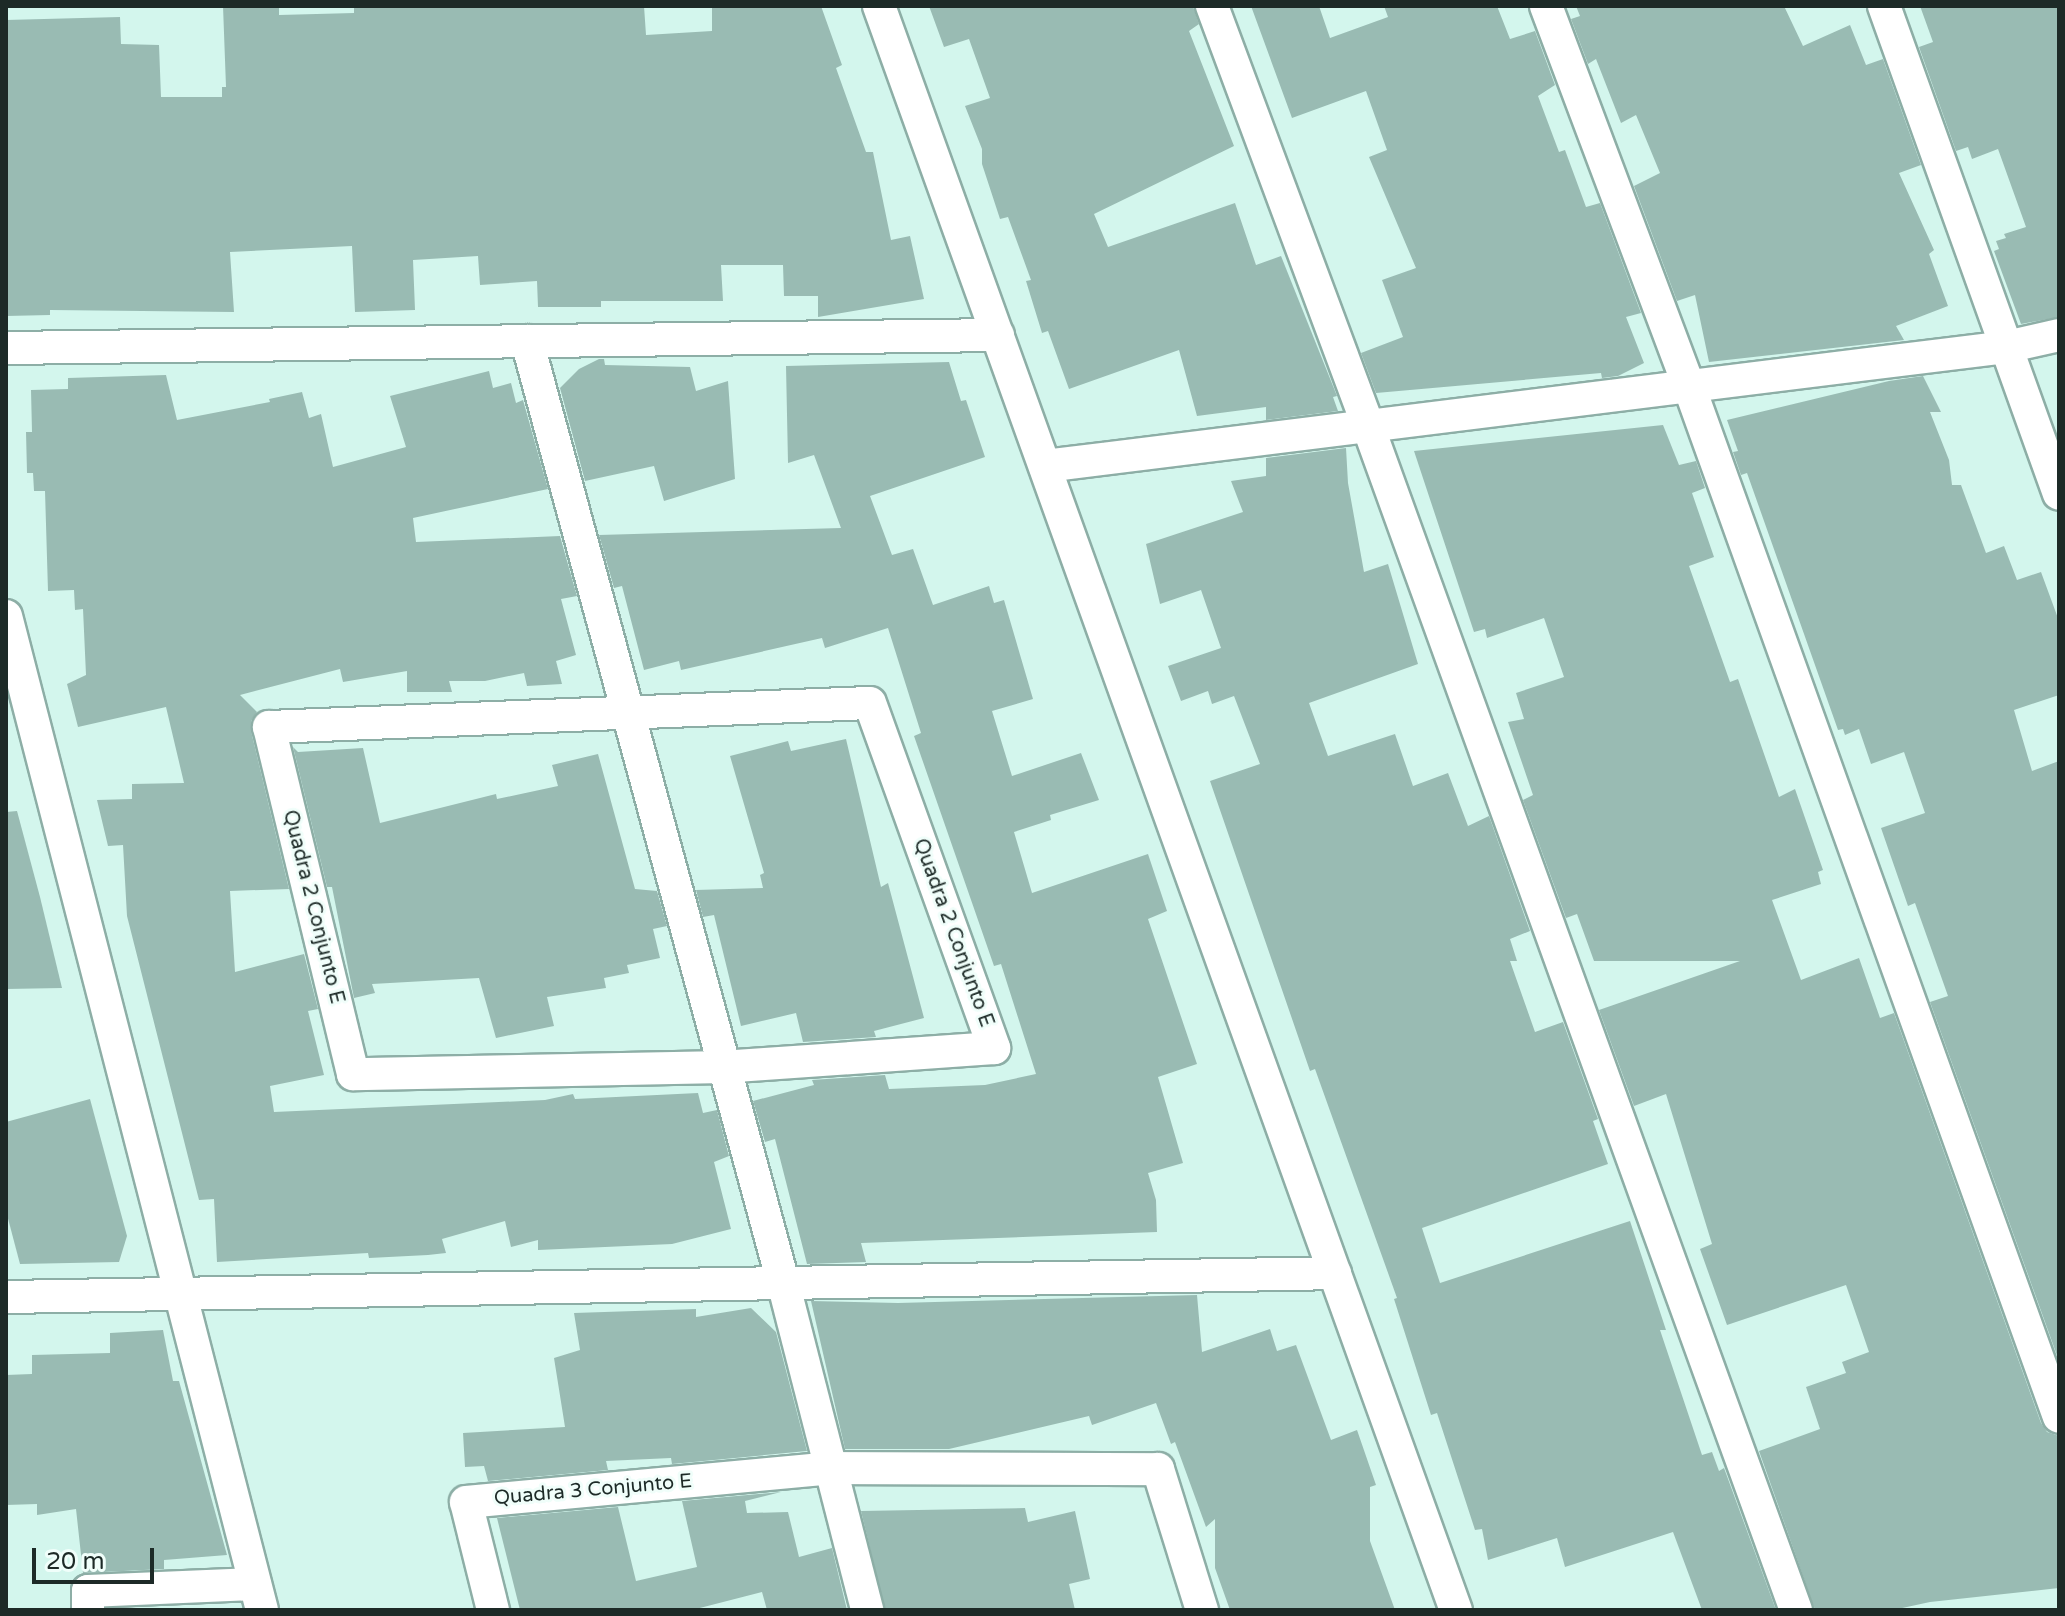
<!DOCTYPE html>
<html>
<head>
<meta charset="utf-8">
<style>
  body { margin:0 }
  #map { position:relative; width:2065px; height:1616px; overflow:hidden; background:#d3f6ed; font-family:"Varela Round",sans-serif }
  div>[style] { position:absolute }
  [style*='--x'] { left:calc(var(--x)*1px); top:calc(var(--y)*1px); width:calc(var(--w)*1px); rotate:calc(var(--a)*1deg) }
  .building>* { inset:0; background:#99bbb3 }
  .roads { filter:drop-shadow(2px 0 #8daea6) drop-shadow(-2px 0 #8daea6) drop-shadow(0 2px #8daea6) drop-shadow(0 -2px #8daea6) }
  .minor>* { height:32px; margin:-16px; padding:0 16px; transform-origin:16px; border-radius:16px; background:#fff }
  span { translate:-50% -50%; white-space:nowrap; text-align:center; line-height:1.15; -webkit-text-stroke:6px #f0fefa; paint-order:stroke }
  .street-label { font-size:20px; color:#1d2a27 }
  .frame { position:absolute; inset:0; border:8px solid #1d2a27; pointer-events:none }
  .scale { position:absolute; left:32px; top:1548px; width:122px; height:36px; box-sizing:border-box; border:4px solid #1d2a27; border-top:0; padding-left:10px; font-size:24px; line-height:28px; white-space:nowrap; color:#1d2a27; -webkit-text-stroke:6px #f0fefa; paint-order:stroke }
</style>
</head>
<body>
<div id="map">
  <div class="building">
    <i style="clip-path:polygon(223px 6px,279px 6px,279px 15px,354px 13px,354px 6px,644px 6px,646px 35px,712px 31px,712px 6px,821px 6px,842px 65px,836px 68px,866px 152px,873px 152px,891px 240px,910px 236px,924px 299px,818px 317px,818px 296px,784px 296px,783px 265px,721px 265px,723px 301px,601px 301px,601px 307px,538px 307px,537px 281px,480px 285px,478px 256px,413px 260px,415px 310px,355px 312px,352px 246px,230px 252px,234px 312px,50px 310px,50px 315px,6px 316px,6px 20px,120px 17px,121px 44px,159px 45px,161px 97px,222px 97px,222px 87px,226px 87px)"></i>
    <i style="clip-path:polygon(929px 6px,1193px 6px,1199px 24px,1189px 31px,1234px 146px,1094px 214px,1108px 247px,1235px 203px,1256px 265px,1281px 256px,1337px 396px,1333px 397px,1338px 411px,1266px 420px,1266px 407px,1197px 416px,1179px 350px,1069px 389px,1048px 331px,1042px 333px,1026px 281px,1031px 280px,1008px 217px,1000px 219px,982px 164px,982px 149px,965px 106px,990px 98px,969px 39px,944px 47px)"></i>
    <i style="clip-path:polygon(1251px 6px,1319px 6px,1330px 38px,1388px 17px,1384px 6px,1497px 6px,1510px 39px,1535px 31px,1555px 85px,1538px 96px,1559px 152px,1565px 150px,1586px 207px,1600px 203px,1641px 313px,1626px 317px,1644px 363px,1618px 376px,1602px 378px,1601px 373px,1376px 393px,1361px 353px,1403px 337px,1382px 280px,1416px 268px,1369px 157px,1387px 150px,1366px 91px,1292px 118px)"></i>
    <i style="clip-path:polygon(1576px 6px,1784px 6px,1803px 46px,1850px 25px,1866px 65px,1883px 59px,1921px 165px,1899px 173px,1934px 250px,1929px 254px,1948px 306px,1896px 326px,1904px 340px,1709px 362px,1695px 295px,1677px 301px,1634px 186px,1660px 173px,1636px 115px,1621px 123px,1596px 59px,1588px 64px,1571px 19px,1580px 16px)"></i>
    <i style="clip-path:polygon(1920px 6px,2059px 6px,2059px 317px,2021px 324px,1994px 251px,1999px 249px,1996px 241px,2006px 238px,2004px 234px,2026px 227px,1998px 149px,1972px 159px,1968px 147px,1956px 151px,1919px 47px,1933px 42px)"></i>
    <i style="clip-path:polygon(599px 359px,604px 359px,605px 365px,690px 367px,696px 391px,728px 381px,735px 479px,664px 501px,654px 466px,585px 481px,560px 388px,579px 369px)"></i>
    <i style="clip-path:polygon(949px 362px,961px 401px,966px 400px,985px 457px,870px 496px,892px 555px,913px 549px,933px 605px,989px 586px,994px 603px,1004px 600px,1033px 699px,992px 711px,1012px 776px,1081px 753px,1099px 800px,1050px 815px,1051px 820px,1014px 832px,1032px 893px,1148px 854px,1167px 911px,1148px 919px,1197px 1064px,1158px 1077px,1183px 1163px,1148px 1173px,1156px 1200px,1157px 1232px,861px 1243px,866px 1262px,807px 1264px,775px 1139px,765px 1142px,753px 1101px,814px 1085px,812px 1080px,885px 1075px,889px 1089px,985px 1085px,1036px 1074px,1001px 964px,994px 966px,914px 736px,921px 733px,888px 628px,825px 648px,822px 638px,681px 670px,679px 661px,644px 670px,622px 586px,614px 588px,599px 535px,841px 528px,814px 455px,788px 463px,786px 366px)"></i>
    <i style="clip-path:polygon(489px 371px,493px 388px,511px 383px,516px 403px,523px 400px,548px 489px,413px 518px,416px 542px,560px 536px,577px 596px,561px 599px,576px 655px,556px 661px,562px 684px,527px 686px,524px 673px,485px 681px,449px 681px,452px 692px,407px 692px,407px 671px,343px 682px,340px 669px,240px 695px,257px 712px,251px 721px,251px 731px,289px 889px,230px 891px,235px 972px,304px 954px,318px 1009px,308px 1011px,324px 1075px,270px 1086px,274px 1112px,545px 1100px,573px 1094px,575px 1099px,698px 1093px,703px 1113px,717px 1110px,729px 1156px,714px 1162px,731px 1229px,672px 1244px,538px 1250px,538px 1240px,511px 1247px,505px 1221px,442px 1239px,446px 1253px,428px 1255px,369px 1258px,368px 1253px,217px 1262px,214px 1199px,199px 1200px,127px 916px,123px 845px,108px 846px,97px 800px,132px 799px,132px 784px,184px 783px,166px 707px,78px 727px,67px 684px,86px 675px,83px 609px,75px 610px,74px 590px,48px 591px,45px 491px,34px 491px,33px 473px,27px 473px,26px 432px,32px 432px,31px 390px,68px 389px,68px 378px,166px 375px,177px 420px,270px 402px,269px 399px,302px 392px,309px 418px,321px 414px,333px 467px,406px 447px,390px 396px)"></i>
    <i style="clip-path:polygon(1923px 376px,1941px 412px,1930px 412px,1949px 460px,1952px 485px,1961px 485px,1986px 553px,2004px 546px,2017px 580px,2041px 572px,2059px 621px,2059px 695px,2014px 710px,2032px 771px,2059px 761px,2059px 1361px,1930px 1002px,1948px 996px,1915px 903px,1908px 906px,1881px 828px,1925px 813px,1904px 752px,1871px 764px,1859px 729px,1845px 735px,1843px 729px,1838px 730px,1747px 473px,1741px 475px,1733px 452px,1738px 451px,1727px 420px,1889px 381px)"></i>
    <i style="clip-path:polygon(1663px 425px,1679px 465px,1696px 461px,1705px 488px,1692px 493px,1714px 557px,1689px 566px,1730px 682px,1738px 679px,1779px 797px,1795px 789px,1823px 870px,1818px 872px,1821px 884px,1772px 900px,1801px 980px,1859px 958px,1880px 1018px,1894px 1013px,2041px 1423px,2047px 1432px,2059px 1436px,2059px 1588px,1930px 1602px,1893px 1610px,1815px 1610px,1759px 1451px,1820px 1429px,1806px 1387px,1846px 1373px,1842px 1362px,1869px 1352px,1846px 1285px,1727px 1325px,1700px 1249px,1712px 1244px,1666px 1094px,1634px 1106px,1599px 1010px,1740px 961px,1594px 961px,1577px 914px,1566px 918px,1523px 800px,1533px 795px,1508px 722px,1524px 719px,1516px 693px,1564px 677px,1544px 618px,1487px 638px,1485px 629px,1474px 632px,1414px 451px)"></i>
    <i style="clip-path:polygon(1346px 448px,1348px 483px,1364px 572px,1388px 564px,1418px 664px,1309px 703px,1328px 756px,1395px 734px,1413px 786px,1448px 773px,1468px 826px,1489px 816px,1530px 931px,1510px 939px,1517px 961px,1510px 961px,1535px 1032px,1563px 1022px,1598px 1119px,1593px 1121px,1608px 1164px,1422px 1228px,1440px 1283px,1630px 1221px,1666px 1330px,1660px 1330px,1702px 1455px,1712px 1452px,1719px 1471px,1724px 1468px,1776px 1610px,1702px 1610px,1673px 1532px,1565px 1567px,1557px 1538px,1488px 1560px,1482px 1529px,1475px 1530px,1437px 1413px,1431px 1415px,1394px 1299px,1397px 1298px,1315px 1069px,1310px 1071px,1210px 781px,1260px 764px,1234px 696px,1212px 704px,1208px 691px,1181px 701px,1168px 666px,1221px 648px,1201px 590px,1160px 604px,1146px 544px,1243px 512px,1231px 481px,1266px 476px,1266px 458px)"></i>
    <i style="clip-path:polygon(846px 739px,881px 887px,888px 883px,924px 1018px,874px 1031px,876px 1037px,803px 1042px,796px 1013px,741px 1026px,714px 915px,703px 917px,696px 890px,763px 888px,760px 875px,764px 873px,730px 756px,788px 741px,791px 751px)"></i>
    <i style="clip-path:polygon(293px 747px,298px 752px,363px 748px,380px 823px,496px 794px,497px 799px,558px 786px,552px 765px,598px 754px,635px 889px,657px 891px,667px 926px,653px 929px,660px 958px,627px 965px,629px 973px,604px 978px,606px 988px,547px 997px,554px 1026px,496px 1038px,479px 978px,372px 984px,375px 993px,354px 998px,332px 887px,327px 887px)"></i>
    <i style="clip-path:polygon(17px 811px,40px 897px,62px 988px,6px 989px,6px 812px)"></i>
    <i style="clip-path:polygon(90px 1099px,127px 1236px,119px 1262px,20px 1264px,6px 1211px,6px 1122px)"></i>
    <i style="clip-path:polygon(1197px 1295px,1202px 1352px,1270px 1329px,1277px 1351px,1296px 1345px,1331px 1440px,1357px 1430px,1376px 1485px,1370px 1487px,1370px 1541px,1395px 1610px,1230px 1610px,1215px 1568px,1215px 1519px,1206px 1527px,1175px 1442px,1171px 1444px,1156px 1403px,1092px 1425px,1089px 1416px,949px 1449px,845px 1449px,811px 1301px,898px 1303px)"></i>
    <i style="clip-path:polygon(751px 1308px,776px 1332px,807px 1451px,672px 1464px,671px 1458px,606px 1461px,608px 1470px,488px 1481px,484px 1466px,465px 1467px,463px 1433px,565px 1427px,554px 1358px,580px 1350px,574px 1313px,696px 1309px,696px 1317px)"></i>
    <i style="clip-path:polygon(163px 1330px,173px 1381px,179px 1381px,227px 1555px,164px 1560px,164px 1569px,83px 1573px,76px 1509px,37px 1515px,37px 1504px,6px 1505px,6px 1375px,32px 1374px,32px 1355px,110px 1353px,110px 1333px)"></i>
    <i style="clip-path:polygon(781px 1492px,745px 1501px,747px 1513px,788px 1512px,799px 1557px,832px 1548px,847px 1610px,767px 1610px,762px 1592px,692px 1610px,520px 1610px,497px 1518px,618px 1507px,636px 1581px,697px 1567px,682px 1501px)"></i>
    <i style="clip-path:polygon(1025px 1508px,1028px 1522px,1075px 1511px,1090px 1579px,1069px 1584px,1075px 1610px,885px 1610px,861px 1511px)"></i>
  </div>
  <div class="roads">
    <div class="minor">
      <i style="--x:879;--y:6;--w:1705;--a:70.22"></i>
      <i style="--x:1212;--y:6;--w:448;--a:69.6"></i>
      <i style="--x:1368;--y:426;--w:1259;--a:70.13"></i>
      <i style="--x:1546;--y:6;--w:406;--a:69.4"></i>
      <i style="--x:1689;--y:386;--w:1095;--a:70.26"></i>
      <i style="--x:1884;--y:6;--w:518;--a:70.27"></i>
      <i style="--x:527;--y:341;--w:975;--a:74.78"></i>
      <i style="--x:783;--y:1282;--w:339;--a:75.6"></i>
      <i style="--x:6;--y:348;--w:992;--a:-0.75"></i>
      <i style="--x:1045;--y:466;--w:968;--a:-7.06"></i>
      <i style="--x:2006;--y:347;--w:54;--a:-12.8"></i>
      <i style="--x:6;--y:616;--w:1026;--a:75.56"></i>
      <i style="--x:870;--y:703;--w:367;--a:70.2"></i>
      <i style="--x:994;--y:1048;--w:270;--a:176"></i>
      <i style="--x:725;--y:1067;--w:372;--a:178.9"></i>
      <i style="--x:353;--y:1074;--w:357;--a:-103.6"></i>
      <i style="--x:269;--y:727;--w:601;--a:-2.29"></i>
      <i style="--x:6;--y:1297;--w:1329;--a:-1.03"></i>
      <i style="--x:88;--y:1610;--w:19;--a:-90"></i>
      <i style="--x:88;--y:1591;--w:167;--a:-2.4"></i>
      <i style="--x:493;--y:1610;--w:111;--a:-104"></i>
      <i style="--x:466;--y:1502;--w:366;--a:-5.3"></i>
      <i style="--x:830;--y:1468;--w:328;--a:0.2"></i>
      <i style="--x:1158;--y:1469;--w:148;--a:72.7"></i>
    </div>
  </div>
  <div class="street-label">
    <span style="left:313px;top:907px;rotate:76deg">Quadra 2 Conjunto E</span>
    <span style="left:953px;top:933px;rotate:70deg">Quadra 2 Conjunto E</span>
    <span style="left:593px;top:1490px;rotate:-5deg">Quadra 3 Conjunto E</span>
  </div>
  <div class="frame"></div>
  <div class="scale">20 m</div>
</div>
</body>
</html>
